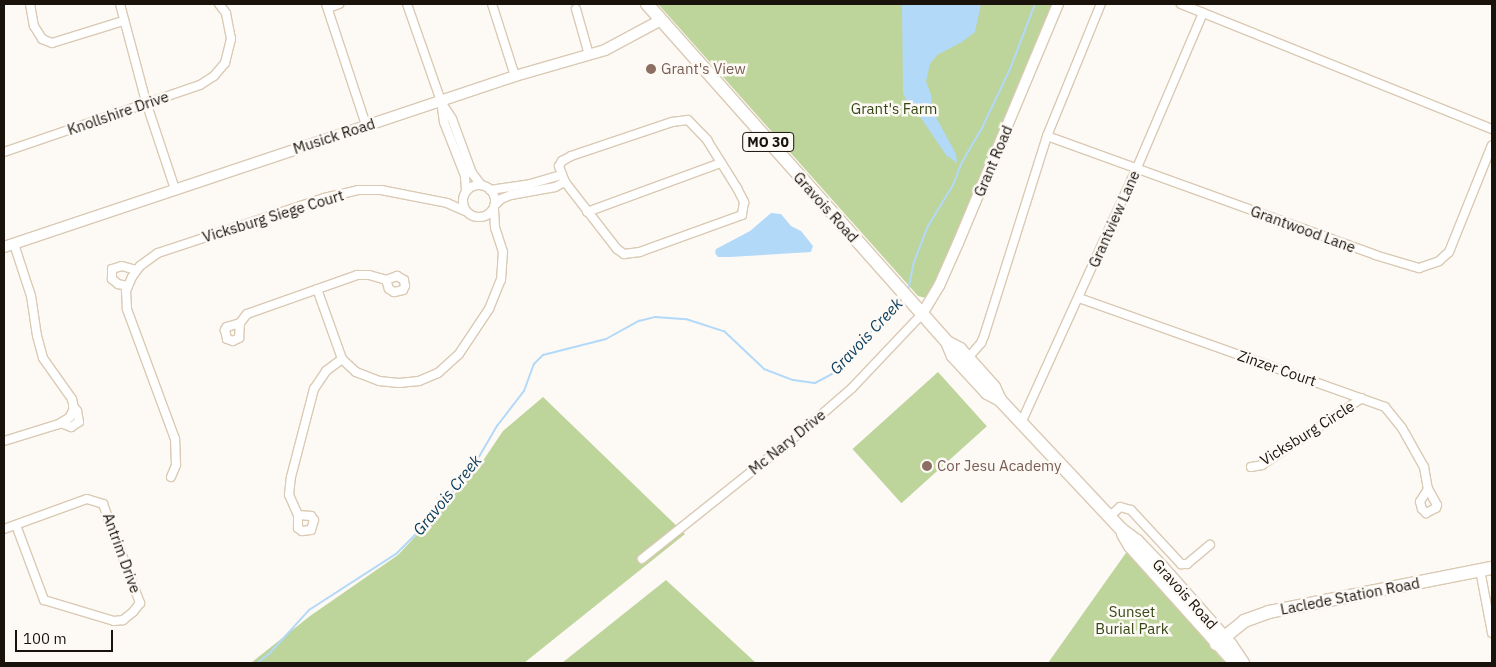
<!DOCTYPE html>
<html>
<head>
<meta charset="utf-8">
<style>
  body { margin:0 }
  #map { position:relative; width:1496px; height:667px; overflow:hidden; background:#fdf9f5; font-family:"IBM Plex Sans",sans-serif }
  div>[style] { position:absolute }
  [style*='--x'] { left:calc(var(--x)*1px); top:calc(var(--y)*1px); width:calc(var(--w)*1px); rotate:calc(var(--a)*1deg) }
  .green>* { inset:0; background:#bdd49b; transform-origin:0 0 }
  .water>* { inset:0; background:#b3d9f9 }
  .stream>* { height:2px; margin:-1px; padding:0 1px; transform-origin:1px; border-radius:1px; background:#b3d9f9 }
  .roads { filter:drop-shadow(1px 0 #dacab4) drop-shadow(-1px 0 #dacab4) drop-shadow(0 1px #dacab4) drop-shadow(0 -1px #dacab4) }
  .minor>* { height:8px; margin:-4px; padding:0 4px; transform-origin:4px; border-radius:4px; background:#fff }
  .minor>.ring { margin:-4px; padding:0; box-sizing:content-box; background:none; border:8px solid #fff; border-radius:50% }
  .tertiary>* { height:10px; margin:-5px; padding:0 5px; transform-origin:5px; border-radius:5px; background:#fff }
  .primary>* { height:12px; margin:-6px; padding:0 6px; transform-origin:6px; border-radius:6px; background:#fff }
  .dots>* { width:14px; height:14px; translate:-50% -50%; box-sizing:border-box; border:2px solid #fdf9f5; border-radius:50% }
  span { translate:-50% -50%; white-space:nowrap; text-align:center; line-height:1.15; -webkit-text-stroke:5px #fdf9f5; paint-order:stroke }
  .shield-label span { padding:1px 4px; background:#fdf9f5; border:1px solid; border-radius:4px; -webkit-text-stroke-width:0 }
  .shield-label { font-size:14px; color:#19130b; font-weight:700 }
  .education-label { font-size:15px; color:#785e54 }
  .left { translate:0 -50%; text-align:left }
  .park-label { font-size:15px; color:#364714 }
  .street-label { font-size:15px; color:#19130b }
  .water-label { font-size:16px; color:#063a5b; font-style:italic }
  .frame { position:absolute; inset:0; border:5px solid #19130b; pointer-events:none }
  .scale { position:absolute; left:15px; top:630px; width:98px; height:22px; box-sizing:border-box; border:2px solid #19130b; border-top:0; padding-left:6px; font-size:15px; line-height:18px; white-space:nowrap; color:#19130b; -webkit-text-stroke:4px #fdf9f5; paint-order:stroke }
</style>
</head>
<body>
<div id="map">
  <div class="green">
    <i style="clip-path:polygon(658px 4px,1053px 4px,957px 236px,931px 292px,926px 298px,918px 296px)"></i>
    <i style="left:938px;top:372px;width:73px;height:115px;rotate:48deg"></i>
    <i style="clip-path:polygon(543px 397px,685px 534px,524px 663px,251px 663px,310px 616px,398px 555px,476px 471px,503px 431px)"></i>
    <i style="clip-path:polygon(1128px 550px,1225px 663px,1048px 663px)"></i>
    <i style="clip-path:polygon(666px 580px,756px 663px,562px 663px)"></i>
  </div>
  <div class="water">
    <i style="clip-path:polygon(902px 4px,981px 4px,975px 32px,962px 42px,937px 55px,930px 64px,926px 81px,931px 95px,932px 110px,956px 154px,957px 163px,946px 155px,921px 118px,908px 105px,903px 93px)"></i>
    <i style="clip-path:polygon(771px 213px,781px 214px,791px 226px,801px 231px,813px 246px,811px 252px,730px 257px,718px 257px,715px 253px,716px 249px,750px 231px)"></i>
  </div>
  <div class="stream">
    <i style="--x:908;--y:290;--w:29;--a:-78"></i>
    <i style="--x:914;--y:262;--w:39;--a:-69"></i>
    <i style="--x:928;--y:226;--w:48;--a:-58.6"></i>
    <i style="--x:953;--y:185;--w:22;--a:-69"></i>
    <i style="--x:961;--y:164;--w:39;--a:-60"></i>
    <i style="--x:981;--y:130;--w:68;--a:-64.6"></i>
    <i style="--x:1010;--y:69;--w:70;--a:-69"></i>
    <i style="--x:257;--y:663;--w:15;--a:-37"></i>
    <i style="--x:269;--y:654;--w:59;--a:-47.7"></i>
    <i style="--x:309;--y:610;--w:103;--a:-32.8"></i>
    <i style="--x:396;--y:554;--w:42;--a:-45"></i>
    <i style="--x:426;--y:524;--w:74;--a:-50.5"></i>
    <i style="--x:473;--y:467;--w:48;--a:-59.7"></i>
    <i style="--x:497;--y:426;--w:44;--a:-52.4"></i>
    <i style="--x:524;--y:391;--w:29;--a:-70"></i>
    <i style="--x:534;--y:364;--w:13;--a:-45"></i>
    <i style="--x:543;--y:355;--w:65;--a:-14.3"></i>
    <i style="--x:606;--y:339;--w:38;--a:-29"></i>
    <i style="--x:639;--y:321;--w:16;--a:-14"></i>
    <i style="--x:655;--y:317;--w:31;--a:4"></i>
    <i style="--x:686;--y:319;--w:40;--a:18"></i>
    <i style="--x:724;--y:331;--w:55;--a:43.5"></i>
    <i style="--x:764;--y:369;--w:31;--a:21"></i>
    <i style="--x:793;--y:380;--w:22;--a:8"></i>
    <i style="--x:815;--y:383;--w:19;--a:-28"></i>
    <i style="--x:832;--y:374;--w:103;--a:-47.4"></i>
  </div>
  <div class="roads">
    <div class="minor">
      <i style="--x:30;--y:4;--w:22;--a:80"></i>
      <i style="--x:34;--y:26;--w:15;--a:58"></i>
      <i style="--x:42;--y:39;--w:11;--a:22"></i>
      <i style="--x:52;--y:43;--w:74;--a:-17.2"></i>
      <i style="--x:120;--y:4;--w:101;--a:75.1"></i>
      <i style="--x:146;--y:102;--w:92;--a:71.6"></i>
      <i style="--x:326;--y:4;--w:127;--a:71.7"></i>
      <i style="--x:407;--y:4;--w:103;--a:70.7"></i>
      <i style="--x:441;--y:101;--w:21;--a:82"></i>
      <i style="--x:444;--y:122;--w:58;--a:68.7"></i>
      <i style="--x:465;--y:176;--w:15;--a:86"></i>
      <i style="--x:492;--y:4;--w:76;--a:72.3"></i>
      <i style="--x:1181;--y:4;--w:335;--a:21.9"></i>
      <i style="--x:328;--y:8;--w:12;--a:-20"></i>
      <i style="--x:576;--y:9;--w:48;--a:74.2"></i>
      <i style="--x:443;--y:105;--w:17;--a:57"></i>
      <i style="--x:452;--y:119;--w:58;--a:69.7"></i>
      <i style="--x:472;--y:173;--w:15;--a:53"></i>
      <i style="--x:688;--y:120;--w:28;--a:46"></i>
      <i style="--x:707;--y:140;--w:57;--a:58"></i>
      <i style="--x:737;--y:188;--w:16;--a:63"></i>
      <i style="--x:744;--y:202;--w:13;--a:99"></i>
      <i style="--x:742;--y:215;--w:109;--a:160.1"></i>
      <i style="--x:640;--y:252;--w:16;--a:173"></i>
      <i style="--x:624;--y:254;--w:9;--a:-144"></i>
      <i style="--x:617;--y:249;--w:85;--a:-127.8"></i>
      <i style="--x:565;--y:182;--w:17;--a:-111"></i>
      <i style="--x:559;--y:166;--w:6;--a:-59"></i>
      <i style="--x:562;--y:161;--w:10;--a:-29"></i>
      <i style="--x:571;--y:156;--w:107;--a:-18.6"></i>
      <i style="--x:672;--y:122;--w:16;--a:-7"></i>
      <i style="--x:1047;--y:136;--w:349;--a:19.9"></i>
      <i style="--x:1375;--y:255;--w:46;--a:16.5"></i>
      <i style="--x:1419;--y:268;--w:21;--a:-19"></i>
      <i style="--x:1439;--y:261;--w:13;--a:-42"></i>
      <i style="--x:1449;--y:252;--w:115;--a:-68.1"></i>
      <i style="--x:4;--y:152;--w:207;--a:-18.9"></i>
      <i style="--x:200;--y:85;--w:17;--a:-33"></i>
      <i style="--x:214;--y:76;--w:17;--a:-50"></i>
      <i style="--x:225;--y:63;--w:25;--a:-76"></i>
      <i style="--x:231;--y:39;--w:26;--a:-101"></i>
      <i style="--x:226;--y:13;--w:11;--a:-128"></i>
      <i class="ring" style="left:463px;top:185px;width:24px;height:24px"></i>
      <i style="--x:490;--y:190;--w:40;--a:-8.5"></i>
      <i style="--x:530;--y:184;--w:32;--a:-16"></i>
      <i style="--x:495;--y:205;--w:8;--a:-45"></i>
      <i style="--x:501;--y:199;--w:11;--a:-22"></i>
      <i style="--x:511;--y:195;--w:45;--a:-10.3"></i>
      <i style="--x:555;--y:187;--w:11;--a:-27"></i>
      <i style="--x:587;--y:212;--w:143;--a:-20.1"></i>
      <i style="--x:128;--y:286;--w:10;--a:-169"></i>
      <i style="--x:118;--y:284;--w:8;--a:-140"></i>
      <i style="--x:112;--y:279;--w:10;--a:-90"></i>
      <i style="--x:112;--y:269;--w:10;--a:-17"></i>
      <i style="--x:122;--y:266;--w:15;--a:16"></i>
      <i style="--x:317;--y:289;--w:74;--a:70.3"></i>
      <i style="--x:342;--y:359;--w:19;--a:43"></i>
      <i style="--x:356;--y:372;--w:25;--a:21"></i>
      <i style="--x:379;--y:381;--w:20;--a:6"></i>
      <i style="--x:399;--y:383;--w:20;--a:-6"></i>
      <i style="--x:419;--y:381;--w:21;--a:-23"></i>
      <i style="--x:438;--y:373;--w:28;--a:-42"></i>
      <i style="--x:459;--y:354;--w:54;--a:-56.3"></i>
      <i style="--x:489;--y:309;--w:31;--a:-68"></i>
      <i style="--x:501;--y:280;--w:28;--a:-86"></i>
      <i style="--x:503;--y:252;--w:25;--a:-108"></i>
      <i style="--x:495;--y:228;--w:19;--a:-93"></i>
      <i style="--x:1079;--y:298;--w:325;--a:19.6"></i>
      <i style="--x:1385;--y:407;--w:27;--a:51"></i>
      <i style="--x:1402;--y:428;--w:45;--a:60.6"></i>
      <i style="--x:1424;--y:467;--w:22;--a:80"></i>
      <i style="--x:1428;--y:489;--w:15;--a:122"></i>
      <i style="--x:1420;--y:502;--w:7;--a:74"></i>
      <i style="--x:1422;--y:509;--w:6;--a:45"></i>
      <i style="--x:1426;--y:513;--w:11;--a:-27"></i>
      <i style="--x:1436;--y:508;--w:3;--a:-72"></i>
      <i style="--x:1437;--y:505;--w:18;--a:-119"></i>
      <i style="--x:240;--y:323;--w:14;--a:163"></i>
      <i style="--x:227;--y:327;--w:4;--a:124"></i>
      <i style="--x:225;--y:330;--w:9;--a:77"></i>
      <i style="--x:227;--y:339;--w:6;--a:18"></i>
      <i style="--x:233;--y:341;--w:7;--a:-27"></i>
      <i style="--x:239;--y:338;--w:15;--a:-86"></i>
      <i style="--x:240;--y:323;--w:11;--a:-52"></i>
      <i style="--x:247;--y:314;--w:117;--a:-19.5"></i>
      <i style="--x:357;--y:275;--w:12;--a:0"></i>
      <i style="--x:369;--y:275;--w:18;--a:16"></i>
      <i style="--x:386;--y:280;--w:12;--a:-20"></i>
      <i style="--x:397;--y:276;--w:8;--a:30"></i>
      <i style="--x:404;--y:280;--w:6;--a:81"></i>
      <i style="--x:405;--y:286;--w:4;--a:117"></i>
      <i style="--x:403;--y:290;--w:9;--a:167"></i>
      <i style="--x:394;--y:292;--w:6;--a:-149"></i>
      <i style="--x:389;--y:289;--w:9;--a:-108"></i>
      <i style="--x:968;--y:358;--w:20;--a:-49"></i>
      <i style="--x:981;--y:343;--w:8;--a:-67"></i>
      <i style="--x:984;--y:336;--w:210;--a:-72.5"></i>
      <i style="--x:1047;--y:136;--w:143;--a:-67.8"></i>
      <i style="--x:61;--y:423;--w:11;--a:22"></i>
      <i style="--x:71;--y:427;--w:9;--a:-32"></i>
      <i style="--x:79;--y:422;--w:11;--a:-100"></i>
      <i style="--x:77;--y:411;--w:6;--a:-129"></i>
      <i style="--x:1021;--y:423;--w:278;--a:-65.6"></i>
      <i style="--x:1136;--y:170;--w:171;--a:-66.9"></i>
      <i style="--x:4;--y:441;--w:58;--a:-17.2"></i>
      <i style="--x:59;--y:424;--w:13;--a:-32"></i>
      <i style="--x:70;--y:417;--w:10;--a:-66"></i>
      <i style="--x:74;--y:408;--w:9;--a:-103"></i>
      <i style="--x:72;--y:399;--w:50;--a:-125.3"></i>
      <i style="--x:43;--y:358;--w:23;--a:-105"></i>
      <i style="--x:37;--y:336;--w:40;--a:-98.5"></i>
      <i style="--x:31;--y:296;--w:55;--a:-108.1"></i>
      <i style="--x:1251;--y:467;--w:11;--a:-10"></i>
      <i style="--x:1262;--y:465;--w:120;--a:-33.8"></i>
      <i style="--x:171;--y:477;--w:13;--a:-67"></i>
      <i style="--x:176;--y:465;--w:26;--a:-92"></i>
      <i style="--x:175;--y:439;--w:139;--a:-110.3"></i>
      <i style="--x:127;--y:309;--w:18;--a:-93"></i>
      <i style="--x:126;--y:291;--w:15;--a:-67"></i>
      <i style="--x:132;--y:277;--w:14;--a:-54"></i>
      <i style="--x:140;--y:266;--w:22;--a:-36"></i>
      <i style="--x:158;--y:253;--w:175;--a:-18.3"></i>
      <i style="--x:324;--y:198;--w:35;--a:-13"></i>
      <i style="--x:358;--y:190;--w:23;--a:0"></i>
      <i style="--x:381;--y:190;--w:67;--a:11.1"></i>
      <i style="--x:447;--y:203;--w:20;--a:24"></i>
      <i style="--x:298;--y:515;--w:13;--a:90"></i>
      <i style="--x:298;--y:528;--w:5;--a:37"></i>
      <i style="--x:302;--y:531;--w:9;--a:-6"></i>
      <i style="--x:311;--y:530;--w:10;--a:-73"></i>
      <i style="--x:314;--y:520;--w:5;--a:-127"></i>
      <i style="--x:311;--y:516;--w:13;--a:-176"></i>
      <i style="--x:298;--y:515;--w:22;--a:-114"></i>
      <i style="--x:289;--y:495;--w:18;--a:-84"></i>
      <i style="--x:291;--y:477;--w:91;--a:-75.4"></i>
      <i style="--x:314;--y:389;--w:22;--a:-56"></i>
      <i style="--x:326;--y:371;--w:20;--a:-37"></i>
      <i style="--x:1109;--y:517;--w:15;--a:-42"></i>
      <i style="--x:1120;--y:507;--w:11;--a:15"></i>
      <i style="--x:1131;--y:510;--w:74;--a:47.2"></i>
      <i style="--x:1181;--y:564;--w:6;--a:0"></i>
      <i style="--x:1187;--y:564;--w:30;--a:-40"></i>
      <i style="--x:4;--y:529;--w:88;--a:-19.9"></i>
      <i style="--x:87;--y:499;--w:17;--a:17"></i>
      <i style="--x:103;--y:504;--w:106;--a:69.5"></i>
      <i style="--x:140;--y:603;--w:11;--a:128"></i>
      <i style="--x:133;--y:612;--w:13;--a:141"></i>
      <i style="--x:123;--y:620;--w:9;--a:174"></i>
      <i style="--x:114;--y:621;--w:73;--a:-163.3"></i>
      <i style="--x:44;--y:600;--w:80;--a:-110.5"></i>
      <i style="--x:642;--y:559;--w:210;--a:-38.6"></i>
      <i style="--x:806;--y:428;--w:61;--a:-41"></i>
      <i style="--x:852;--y:388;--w:102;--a:-46.6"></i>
      <i style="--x:1480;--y:570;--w:64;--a:79.2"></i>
    </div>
    <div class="tertiary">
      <i style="--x:4;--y:247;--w:539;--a:-18.5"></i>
      <i style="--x:515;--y:76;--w:94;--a:-16.1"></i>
      <i style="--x:605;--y:50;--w:64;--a:-28.2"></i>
      <i style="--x:922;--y:314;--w:33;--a:-59"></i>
      <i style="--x:939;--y:286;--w:47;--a:-66.2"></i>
      <i style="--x:958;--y:243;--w:259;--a:-67.3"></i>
    </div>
    <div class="primary">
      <i style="--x:647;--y:4;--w:452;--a:48.4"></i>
      <i style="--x:947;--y:342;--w:15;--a:67"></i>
      <i style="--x:953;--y:356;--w:50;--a:47.4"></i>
      <i style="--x:987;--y:393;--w:15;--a:28"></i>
      <i style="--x:947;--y:342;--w:15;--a:28"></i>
      <i style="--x:960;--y:349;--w:51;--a:48.2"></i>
      <i style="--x:994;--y:387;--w:14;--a:65"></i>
      <i style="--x:1000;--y:400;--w:177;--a:46.8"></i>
      <i style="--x:1121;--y:529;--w:20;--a:37"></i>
      <i style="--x:1137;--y:541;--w:36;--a:46"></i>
      <i style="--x:1162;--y:567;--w:104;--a:48.5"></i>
      <i style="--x:1231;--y:645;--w:22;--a:56"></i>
      <i style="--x:1123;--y:534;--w:14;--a:60"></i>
      <i style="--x:1130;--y:546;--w:157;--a:48.1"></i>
      <i style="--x:1216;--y:644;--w:36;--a:-39"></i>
      <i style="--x:1244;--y:621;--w:27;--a:-20"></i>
      <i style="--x:1269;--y:612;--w:227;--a:-11.2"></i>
    </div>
  </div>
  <div class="dots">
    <i style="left:651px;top:69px;background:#8d6e63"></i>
    <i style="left:927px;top:466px;background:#8d6e63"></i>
  </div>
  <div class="shield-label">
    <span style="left:768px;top:142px">MO 30</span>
  </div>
  <div class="education-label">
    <span class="left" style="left:661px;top:69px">Grant's View</span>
    <span class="left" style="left:937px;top:466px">Cor Jesu Academy</span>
  </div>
  <div class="park-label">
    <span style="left:894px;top:109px">Grant's Farm</span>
    <span style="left:1132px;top:620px">Sunset<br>Burial Park</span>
  </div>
  <div class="street-label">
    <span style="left:118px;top:113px;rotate:-19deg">Knollshire Drive</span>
    <span style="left:334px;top:136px;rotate:-18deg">Musick Road</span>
    <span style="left:993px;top:161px;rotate:-67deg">Grant Road</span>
    <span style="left:826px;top:207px;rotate:48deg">Gravois Road</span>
    <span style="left:273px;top:216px;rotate:-17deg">Vicksburg Siege Court</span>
    <span style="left:1114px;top:219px;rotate:-66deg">Grantview Lane</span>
    <span style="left:1303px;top:229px;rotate:20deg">Grantwood Lane</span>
    <span style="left:1277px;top:368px;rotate:19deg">Zinzer Court</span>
    <span style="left:1307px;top:433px;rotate:-32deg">Vicksburg Circle</span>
    <span style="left:787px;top:442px;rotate:-39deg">Mc Nary Drive</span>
    <span style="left:122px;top:553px;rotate:70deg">Antrim Drive</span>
    <span style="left:1185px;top:594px;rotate:48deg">Gravois Road</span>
    <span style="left:1350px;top:596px;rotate:-11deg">Laclede Station Road</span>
  </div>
  <div class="water-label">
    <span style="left:866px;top:336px;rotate:-47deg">Gravois Creek</span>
    <span style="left:447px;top:495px;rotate:-51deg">Gravois Creek</span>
  </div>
  <div class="frame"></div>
  <div class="scale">100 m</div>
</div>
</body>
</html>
